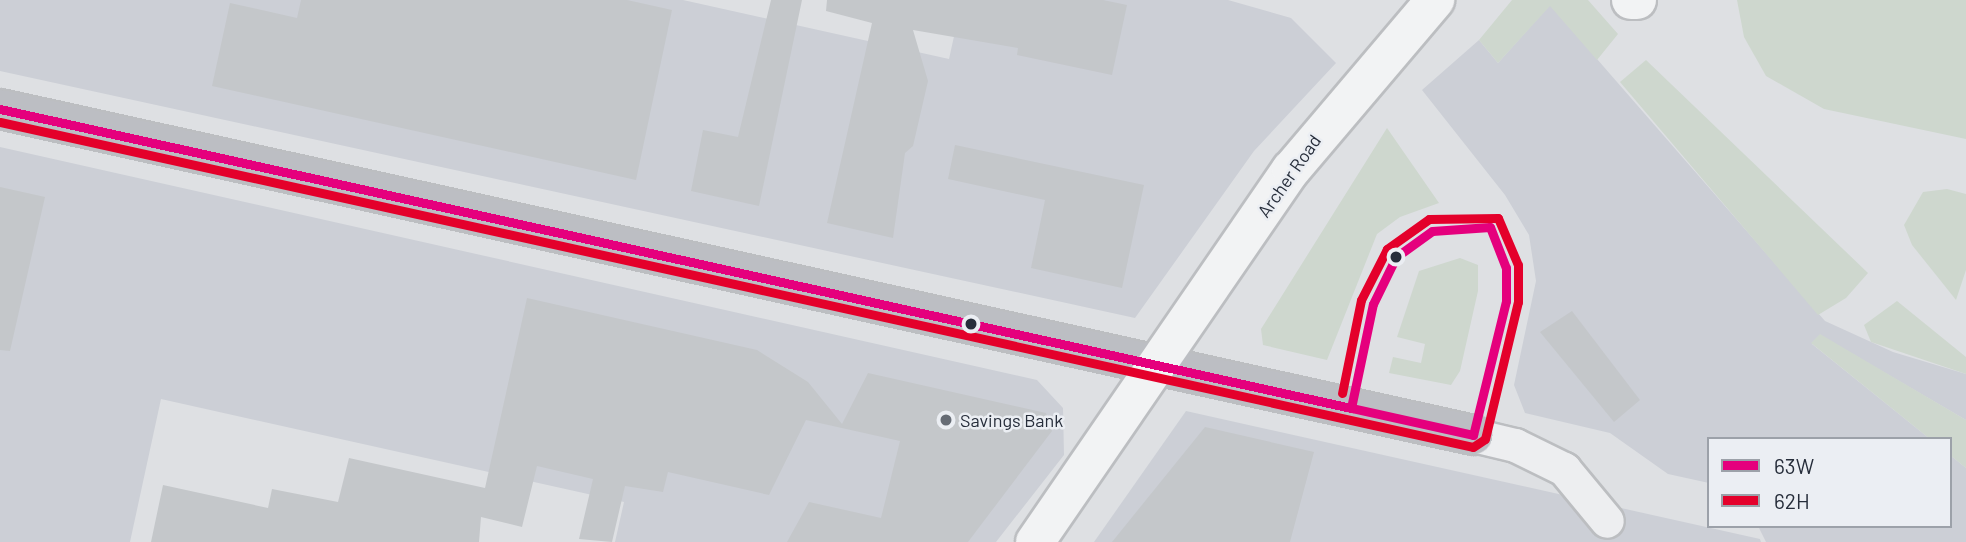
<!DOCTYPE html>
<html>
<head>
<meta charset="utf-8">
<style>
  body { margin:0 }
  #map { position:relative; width:1966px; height:542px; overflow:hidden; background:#dee0e3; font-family:Barlow,sans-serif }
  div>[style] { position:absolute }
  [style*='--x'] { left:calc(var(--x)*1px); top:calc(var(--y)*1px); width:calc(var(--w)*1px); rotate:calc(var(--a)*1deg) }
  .built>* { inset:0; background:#cccfd6 }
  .green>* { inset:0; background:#ced7ce }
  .building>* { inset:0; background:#c4c7ca }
  .roads { filter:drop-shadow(2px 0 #bcbec1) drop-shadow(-2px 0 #bcbec1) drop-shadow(0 2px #bcbec1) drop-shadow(0 -2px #bcbec1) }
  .street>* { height:33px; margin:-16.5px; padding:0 16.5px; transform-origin:16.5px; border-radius:16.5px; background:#edeef0 }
  .secondary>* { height:38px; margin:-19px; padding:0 19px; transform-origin:19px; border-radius:19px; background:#bcbec3 }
  .primary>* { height:38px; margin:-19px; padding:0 19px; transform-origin:19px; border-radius:19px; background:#f2f3f4 }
  .bus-1>* { height:9px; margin:-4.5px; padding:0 4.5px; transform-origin:4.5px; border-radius:4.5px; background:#e5007d }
  .bus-2>* { height:9px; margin:-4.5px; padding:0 4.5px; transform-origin:4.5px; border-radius:4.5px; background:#e4002b }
  .dots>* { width:19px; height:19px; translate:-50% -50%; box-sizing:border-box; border:4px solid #ebeef3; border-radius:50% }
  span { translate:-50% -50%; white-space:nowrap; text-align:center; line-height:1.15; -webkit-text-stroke:5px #ebeef3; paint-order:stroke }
  .street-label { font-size:18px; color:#262d3a }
  .poi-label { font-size:18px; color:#262d3a }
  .left { translate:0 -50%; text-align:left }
  .legend { position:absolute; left:1707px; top:437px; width:245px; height:91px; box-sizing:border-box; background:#ebeef3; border:2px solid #9ca1a9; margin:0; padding:9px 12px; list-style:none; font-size:21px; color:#262d3a }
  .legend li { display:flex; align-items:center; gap:14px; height:35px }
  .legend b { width:35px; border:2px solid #9ca1a9 }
</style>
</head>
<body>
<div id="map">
  <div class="built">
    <i style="clip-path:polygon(0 0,683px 0,949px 59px,962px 0,1228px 0,1291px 18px,1336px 63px,1254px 151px,1135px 318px,0 71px)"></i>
    <i style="clip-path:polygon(1550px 5px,1825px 321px,1893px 352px,1966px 374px,1966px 420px,1820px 335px,1812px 344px,1930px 439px,1709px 439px,1709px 483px,1668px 474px,1610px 433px,1525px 413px,1514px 385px,1536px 281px,1529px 235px,1505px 195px,1422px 90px,1479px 40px,1498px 63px)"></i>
    <i style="clip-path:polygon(0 147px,1037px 380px,1063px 408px,1064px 455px,996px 542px,615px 542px,624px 502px,161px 399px,130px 542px,0 542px)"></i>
    <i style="clip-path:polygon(1186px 411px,1760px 539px,1761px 542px,1094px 542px)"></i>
    <i style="clip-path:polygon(1950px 455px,1966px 468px,1966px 542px,1766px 542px,1758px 526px,1950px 526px)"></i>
  </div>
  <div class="green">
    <i style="clip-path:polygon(1512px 0,1588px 0,1618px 34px,1597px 60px,1550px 6px,1498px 63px,1479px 40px)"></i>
    <i style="clip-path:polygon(1737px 0,1966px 0,1966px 139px,1824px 109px,1766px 76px,1744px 37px)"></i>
    <i style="clip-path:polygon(1646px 60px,1868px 273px,1846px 298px,1818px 315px,1620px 82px)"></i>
    <i style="clip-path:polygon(1387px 128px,1439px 203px,1400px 217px,1377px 234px,1327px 360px,1263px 345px,1261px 329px)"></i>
    <i style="clip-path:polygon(1947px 189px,1966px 194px,1966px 270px,1956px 300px,1912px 245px,1904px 225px,1923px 192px)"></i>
    <i style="clip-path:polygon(1460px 258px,1478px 265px,1478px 291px,1460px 371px,1451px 385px,1389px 373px,1393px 357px,1421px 363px,1425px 344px,1397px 337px,1419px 271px)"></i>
    <i style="clip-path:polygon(1897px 301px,1966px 357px,1966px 374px,1871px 342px,1864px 325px)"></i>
    <i style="clip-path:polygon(1820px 334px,1966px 420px,1966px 468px,1950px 455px,1950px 439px,1930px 439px,1811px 343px)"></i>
  </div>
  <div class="building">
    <i style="clip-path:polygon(301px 0,627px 0,672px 10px,636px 180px,212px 86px,230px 3px,297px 18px)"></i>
    <i style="clip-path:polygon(771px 0,802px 0,759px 206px,691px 191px,703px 130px,738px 137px)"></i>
    <i style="clip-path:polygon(827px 0,1103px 0,1127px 5px,1112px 75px,1017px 55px,1018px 48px,913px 30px,928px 81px,913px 146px,905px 153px,893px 238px,827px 223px,872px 23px,826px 11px)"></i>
    <i style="clip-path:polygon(955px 145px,1144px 185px,1122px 288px,1031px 268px,1045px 200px,948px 179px)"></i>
    <i style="clip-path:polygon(0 187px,45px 197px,10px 351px,0 350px)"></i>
    <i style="clip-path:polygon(527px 298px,757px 350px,808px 382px,842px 424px,868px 373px,1046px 413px,1052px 431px,968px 542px,787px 542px,809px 502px,881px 518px,900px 441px,806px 420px,769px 495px,668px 472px,663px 492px,625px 486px,612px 542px,579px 539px,593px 479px,537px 466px,522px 527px,481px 517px,479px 542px,151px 542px,163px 485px,268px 508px,272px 489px,338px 502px,349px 458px,485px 488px)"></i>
    <i style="clip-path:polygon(1572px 311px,1640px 400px,1614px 422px,1540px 332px)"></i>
    <i style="clip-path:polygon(1205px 427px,1314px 452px,1290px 542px,1112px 542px)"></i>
  </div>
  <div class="roads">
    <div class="street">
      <i style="--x:1473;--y:435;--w:43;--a:13.4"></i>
      <i style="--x:1515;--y:445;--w:55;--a:26.1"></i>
      <i style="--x:1564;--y:469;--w:67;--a:50.4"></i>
    </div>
    <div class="secondary">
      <i style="--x:0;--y:109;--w:1509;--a:12.48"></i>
    </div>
    <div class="primary">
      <i style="--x:1631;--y:0;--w:6;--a:0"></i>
      <i style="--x:1035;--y:542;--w:452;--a:-55.5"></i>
      <i style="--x:1291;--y:170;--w:223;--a:-49.7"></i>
    </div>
  </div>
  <div class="bus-1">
    <i style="--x:0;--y:109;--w:1384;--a:12.48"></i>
    <i style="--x:1490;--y:227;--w:44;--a:68.7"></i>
    <i style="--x:1506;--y:268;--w:33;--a:90"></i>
    <i style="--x:1506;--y:301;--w:138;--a:103.8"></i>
    <i style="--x:1473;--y:435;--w:125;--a:-167.5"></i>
    <i style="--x:1351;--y:408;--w:106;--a:-78.1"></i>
    <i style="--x:1373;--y:304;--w:52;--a:-63.9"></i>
    <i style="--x:1396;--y:257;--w:44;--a:-35.8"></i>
    <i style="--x:1432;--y:231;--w:58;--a:-3.9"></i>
  </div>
  <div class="bus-2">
    <i style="--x:0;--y:122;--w:1508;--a:12.44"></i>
    <i style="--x:1473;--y:447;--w:14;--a:-34"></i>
    <i style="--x:1485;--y:439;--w:141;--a:-76.5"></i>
    <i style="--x:1518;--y:302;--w:37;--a:-90"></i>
    <i style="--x:1518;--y:265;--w:51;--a:-113.1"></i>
    <i style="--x:1498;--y:218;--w:69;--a:179.2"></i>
    <i style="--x:1429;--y:219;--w:52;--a:144.5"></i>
    <i style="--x:1387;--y:249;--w:57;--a:117"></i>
    <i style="--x:1361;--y:300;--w:95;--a:101.5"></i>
  </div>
  <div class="dots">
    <i style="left:1396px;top:257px;background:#262d3a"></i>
    <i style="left:971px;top:324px;background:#262d3a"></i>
    <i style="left:946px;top:420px;background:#666c75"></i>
  </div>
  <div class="street-label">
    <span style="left:1289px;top:176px;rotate:-55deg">Archer Road</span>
  </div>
  <div class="poi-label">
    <span class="left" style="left:960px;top:420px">Savings Bank</span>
  </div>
  <ul class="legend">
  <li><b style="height:9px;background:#e5007d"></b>63W</li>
  <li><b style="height:9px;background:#e4002b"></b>62H</li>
  </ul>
</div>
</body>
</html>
